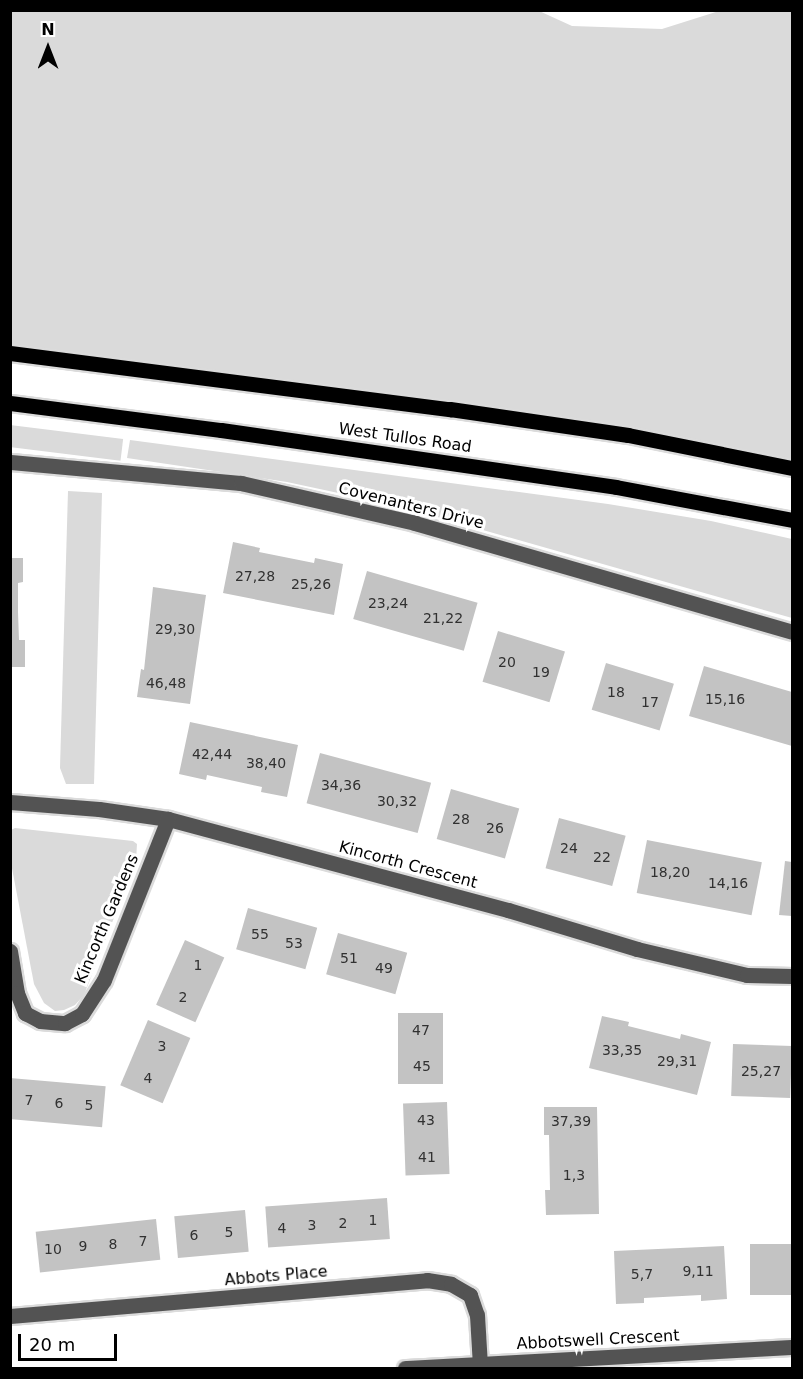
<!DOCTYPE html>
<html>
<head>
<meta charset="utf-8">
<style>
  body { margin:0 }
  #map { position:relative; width:803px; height:1379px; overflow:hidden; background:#fff; font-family:"DejaVu Sans",sans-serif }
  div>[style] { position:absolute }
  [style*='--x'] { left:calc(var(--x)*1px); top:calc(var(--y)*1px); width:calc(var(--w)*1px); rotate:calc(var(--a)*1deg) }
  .green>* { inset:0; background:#dadada; transform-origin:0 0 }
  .building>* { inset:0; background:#c3c3c3; transform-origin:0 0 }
  .roads { filter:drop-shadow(2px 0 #dbdbdb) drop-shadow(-2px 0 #dbdbdb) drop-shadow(0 2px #dbdbdb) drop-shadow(0 -2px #dbdbdb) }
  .minor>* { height:15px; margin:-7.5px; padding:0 7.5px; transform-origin:7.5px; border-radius:7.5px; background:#535353 }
  .major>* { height:15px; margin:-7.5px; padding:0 7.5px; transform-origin:7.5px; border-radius:7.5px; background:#000 }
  span { translate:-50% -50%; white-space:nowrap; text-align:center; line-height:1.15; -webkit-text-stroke:6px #fff; paint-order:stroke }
  .number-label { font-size:14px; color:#313131 }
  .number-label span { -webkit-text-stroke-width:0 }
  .street-label { font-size:16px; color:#000 }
  .frame { position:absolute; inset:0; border:12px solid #000; pointer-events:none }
  .north { position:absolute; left:18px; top:18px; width:60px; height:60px; -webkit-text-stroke:4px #fff; paint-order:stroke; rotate:0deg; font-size:16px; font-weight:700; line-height:24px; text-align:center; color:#000 }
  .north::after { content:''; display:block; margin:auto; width:21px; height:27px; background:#000; clip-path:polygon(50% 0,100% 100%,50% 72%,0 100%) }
  .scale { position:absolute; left:18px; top:1334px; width:99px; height:27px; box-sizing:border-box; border:3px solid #000; border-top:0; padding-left:8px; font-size:18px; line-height:21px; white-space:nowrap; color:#000; -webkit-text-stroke:4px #fff; paint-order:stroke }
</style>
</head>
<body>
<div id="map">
  <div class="green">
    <i style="clip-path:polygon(537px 10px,572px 26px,662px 29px,719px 11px,792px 11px,792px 468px,703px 451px,11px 353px,11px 11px)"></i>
    <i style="left:10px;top:425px;width:114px;height:22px;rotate:7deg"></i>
    <i style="clip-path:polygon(130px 440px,608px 504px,711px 521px,792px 539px,792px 618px,399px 506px,287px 482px,127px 458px)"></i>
    <i style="clip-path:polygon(68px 491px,102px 493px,94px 784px,66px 784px,60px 768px)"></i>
    <i style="clip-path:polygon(15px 828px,133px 841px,137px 844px,136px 861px,84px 995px,75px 1005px,64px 1010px,55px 1011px,44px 1003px,34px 984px,11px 863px,11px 830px)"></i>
  </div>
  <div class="building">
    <i style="clip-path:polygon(233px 542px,260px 548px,259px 552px,314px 563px,315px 558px,343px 564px,334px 615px,223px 593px)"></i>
    <i style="clip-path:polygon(10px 558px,23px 558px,23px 582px,18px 583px,18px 612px,19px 640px,25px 640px,25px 667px,10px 667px)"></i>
    <i style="left:367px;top:571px;width:115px;height:50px;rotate:16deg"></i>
    <i style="clip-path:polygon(153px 587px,206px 595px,190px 704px,137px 697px,141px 669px,144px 670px)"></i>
    <i style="left:498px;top:631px;width:70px;height:53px;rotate:17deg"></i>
    <i style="left:606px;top:663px;width:71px;height:49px;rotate:17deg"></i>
    <i style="clip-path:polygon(704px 666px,792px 692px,792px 746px,689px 716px)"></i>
    <i style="clip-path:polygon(190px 722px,298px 745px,287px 797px,261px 792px,262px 787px,207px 775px,206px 780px,179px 774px)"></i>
    <i style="left:320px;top:753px;width:115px;height:52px;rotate:15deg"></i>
    <i style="left:451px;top:789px;width:71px;height:52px;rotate:16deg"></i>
    <i style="left:559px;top:818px;width:69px;height:52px;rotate:15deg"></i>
    <i style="left:647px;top:840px;width:117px;height:54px;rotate:11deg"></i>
    <i style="clip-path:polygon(785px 861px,792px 862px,792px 916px,779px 915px)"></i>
    <i style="left:248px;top:908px;width:72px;height:43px;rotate:16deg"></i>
    <i style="left:338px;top:933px;width:72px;height:43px;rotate:16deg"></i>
    <i style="left:185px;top:940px;width:43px;height:71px;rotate:24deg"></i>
    <i style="left:398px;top:1013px;width:45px;height:71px"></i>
    <i style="clip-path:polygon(602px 1016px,629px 1022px,628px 1026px,680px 1039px,681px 1034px,711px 1042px,697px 1095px,589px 1068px)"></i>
    <i style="left:148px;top:1020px;width:46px;height:71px;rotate:23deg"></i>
    <i style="left:733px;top:1044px;width:59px;height:52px;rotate:2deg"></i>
    <i style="left:10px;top:1078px;width:96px;height:41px;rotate:5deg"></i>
    <i style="left:447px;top:1102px;width:72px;height:44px;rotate:88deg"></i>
    <i style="clip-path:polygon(544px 1107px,597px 1107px,599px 1214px,546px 1215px,545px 1190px,550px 1190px,549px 1135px,544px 1135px)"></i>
    <i style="left:387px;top:1198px;width:41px;height:122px;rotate:86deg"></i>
    <i style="left:245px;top:1210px;width:42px;height:71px;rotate:85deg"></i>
    <i style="left:156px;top:1219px;width:41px;height:121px;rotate:84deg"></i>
    <i style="left:792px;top:1244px;width:51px;height:42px;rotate:90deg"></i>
    <i style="clip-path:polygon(724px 1246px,727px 1299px,701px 1301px,701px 1295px,644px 1298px,644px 1303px,616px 1304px,614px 1251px)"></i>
  </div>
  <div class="roads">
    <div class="minor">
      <i style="--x:10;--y:462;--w:232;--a:5.2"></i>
      <i style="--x:241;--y:483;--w:179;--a:12.9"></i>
      <i style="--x:415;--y:523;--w:392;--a:16.1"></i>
      <i style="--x:10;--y:802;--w:89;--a:4.5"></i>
      <i style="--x:99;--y:809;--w:70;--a:8.2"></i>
      <i style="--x:168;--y:819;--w:352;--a:15"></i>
      <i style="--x:508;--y:910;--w:135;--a:16.8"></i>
      <i style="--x:637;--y:949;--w:113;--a:13.3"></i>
      <i style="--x:747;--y:975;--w:45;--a:1.3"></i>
      <i style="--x:10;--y:951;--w:43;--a:80.5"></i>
      <i style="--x:17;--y:993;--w:22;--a:68"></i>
      <i style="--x:25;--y:1013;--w:17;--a:28"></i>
      <i style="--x:40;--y:1021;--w:25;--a:5"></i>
      <i style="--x:65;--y:1023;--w:19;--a:-28"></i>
      <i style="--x:82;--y:1014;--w:40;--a:-57.1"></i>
      <i style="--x:104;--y:980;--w:173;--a:-68.3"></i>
      <i style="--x:10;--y:1316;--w:419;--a:-4.9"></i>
      <i style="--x:427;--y:1280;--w:24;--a:9"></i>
      <i style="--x:451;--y:1284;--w:22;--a:30"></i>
      <i style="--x:470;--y:1295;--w:21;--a:71"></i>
      <i style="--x:477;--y:1315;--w:50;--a:86.6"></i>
      <i style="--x:405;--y:1368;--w:388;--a:-3.1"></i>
    </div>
    <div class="major">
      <i style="--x:10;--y:353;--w:444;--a:7.3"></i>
      <i style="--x:450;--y:409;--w:180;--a:8.3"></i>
      <i style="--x:628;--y:435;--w:167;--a:11.4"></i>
      <i style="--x:10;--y:403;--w:213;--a:7.3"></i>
      <i style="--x:221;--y:430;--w:399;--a:8.2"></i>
      <i style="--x:616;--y:487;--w:179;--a:10.6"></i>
    </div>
  </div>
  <div class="number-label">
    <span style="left:255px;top:576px">27,28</span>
    <span style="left:311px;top:584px">25,26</span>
    <span style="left:388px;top:603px">23,24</span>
    <span style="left:443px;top:618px">21,22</span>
    <span style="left:175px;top:629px">29,30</span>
    <span style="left:507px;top:662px">20</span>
    <span style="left:541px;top:672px">19</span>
    <span style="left:166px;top:683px">46,48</span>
    <span style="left:616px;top:692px">18</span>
    <span style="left:725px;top:699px">15,16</span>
    <span style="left:650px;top:702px">17</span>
    <span style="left:212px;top:754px">42,44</span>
    <span style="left:266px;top:763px">38,40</span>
    <span style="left:341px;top:785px">34,36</span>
    <span style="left:397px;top:801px">30,32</span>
    <span style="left:461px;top:819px">28</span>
    <span style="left:495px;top:828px">26</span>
    <span style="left:569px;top:848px">24</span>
    <span style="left:602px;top:857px">22</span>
    <span style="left:670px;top:872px">18,20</span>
    <span style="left:728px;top:883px">14,16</span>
    <span style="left:260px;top:934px">55</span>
    <span style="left:294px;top:943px">53</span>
    <span style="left:349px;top:958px">51</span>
    <span style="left:198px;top:965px">1</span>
    <span style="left:384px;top:968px">49</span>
    <span style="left:183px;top:997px">2</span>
    <span style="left:421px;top:1030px">47</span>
    <span style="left:162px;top:1046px">3</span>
    <span style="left:622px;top:1050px">33,35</span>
    <span style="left:677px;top:1061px">29,31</span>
    <span style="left:422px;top:1066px">45</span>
    <span style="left:761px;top:1071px">25,27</span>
    <span style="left:148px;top:1078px">4</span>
    <span style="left:29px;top:1100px">7</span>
    <span style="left:59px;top:1103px">6</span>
    <span style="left:89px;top:1105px">5</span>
    <span style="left:426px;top:1120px">43</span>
    <span style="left:571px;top:1121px">37,39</span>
    <span style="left:427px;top:1157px">41</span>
    <span style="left:574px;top:1175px">1,3</span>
    <span style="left:373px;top:1220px">1</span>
    <span style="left:343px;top:1223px">2</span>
    <span style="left:312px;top:1225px">3</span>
    <span style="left:282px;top:1228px">4</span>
    <span style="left:229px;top:1232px">5</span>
    <span style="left:194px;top:1235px">6</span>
    <span style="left:143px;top:1241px">7</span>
    <span style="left:113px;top:1244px">8</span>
    <span style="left:83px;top:1246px">9</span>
    <span style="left:53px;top:1249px">10</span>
    <span style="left:698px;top:1271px">9,11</span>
    <span style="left:642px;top:1274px">5,7</span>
  </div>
  <div class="street-label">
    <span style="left:405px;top:438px;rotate:8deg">West Tullos Road</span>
    <span style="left:411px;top:506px;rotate:14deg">Covenanters Drive</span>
    <span style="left:408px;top:865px;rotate:15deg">Kincorth Crescent</span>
    <span style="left:107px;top:919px;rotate:-67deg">Kincorth Gardens</span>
    <span style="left:276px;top:1276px;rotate:-5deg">Abbots Place</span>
    <span style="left:598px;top:1340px;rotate:-3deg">Abbotswell Crescent</span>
  </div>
  <div class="frame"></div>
  <div class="north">N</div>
  <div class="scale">20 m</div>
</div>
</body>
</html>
